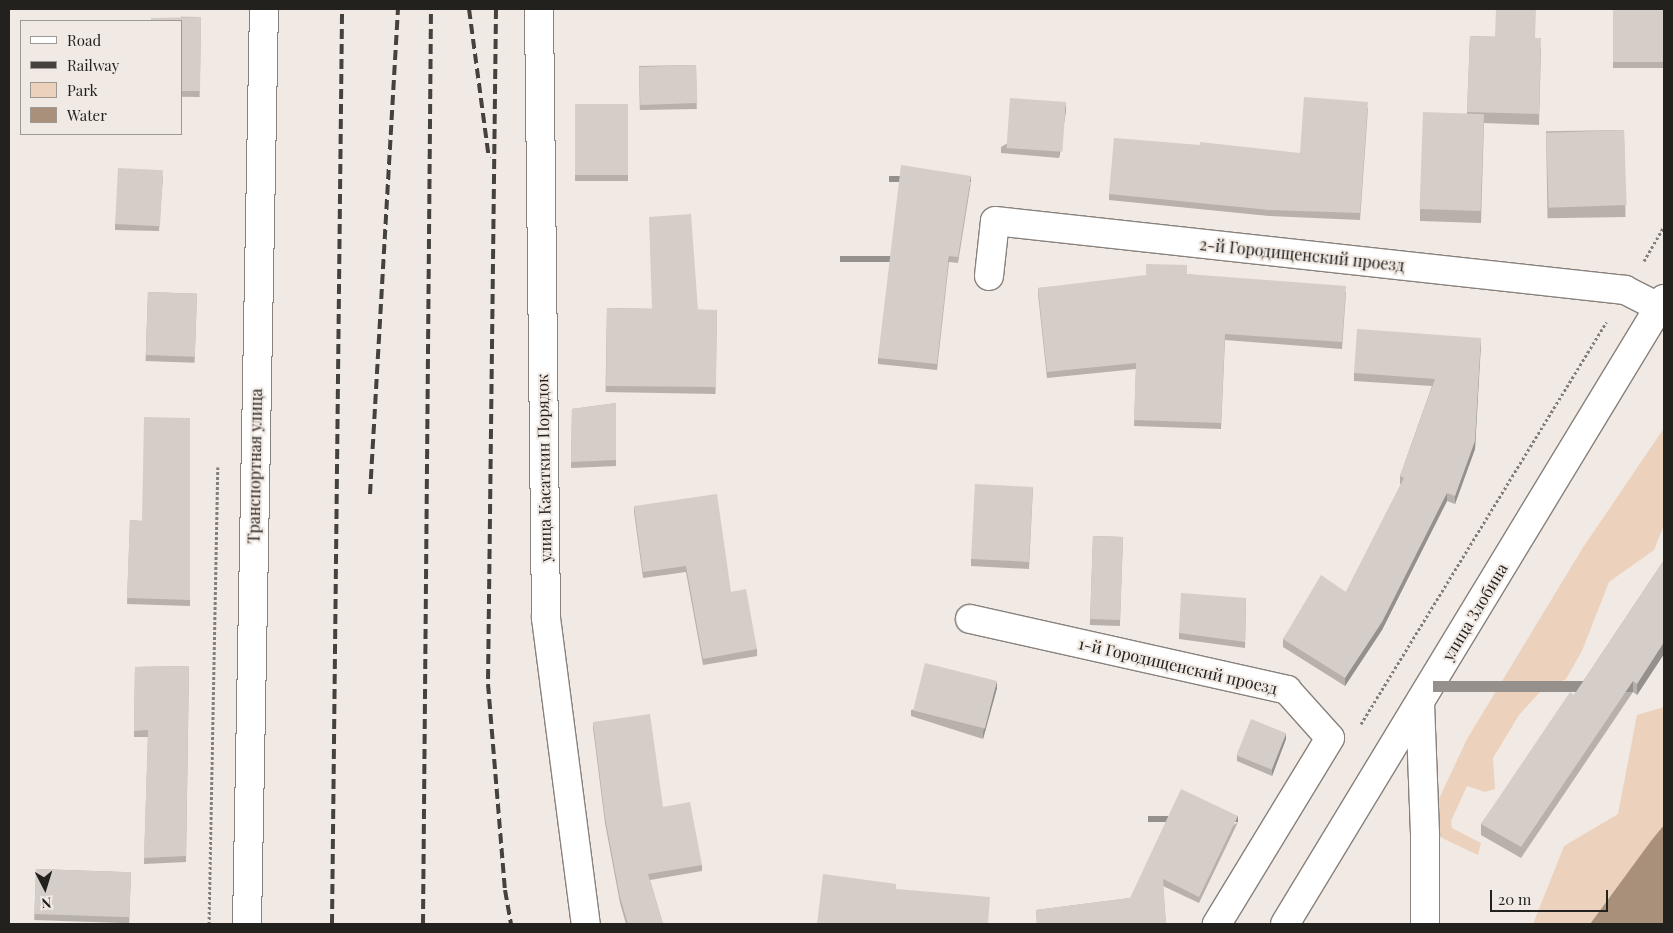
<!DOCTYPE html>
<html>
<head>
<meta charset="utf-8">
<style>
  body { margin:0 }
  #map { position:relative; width:1673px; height:933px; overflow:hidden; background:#f1e9e3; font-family:"Playfair Display",serif }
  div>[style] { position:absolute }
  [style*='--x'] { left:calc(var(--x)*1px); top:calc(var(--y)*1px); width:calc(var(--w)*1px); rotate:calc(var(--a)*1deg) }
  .green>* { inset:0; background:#ecd2bd }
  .water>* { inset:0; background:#a8907b }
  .path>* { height:3px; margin-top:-1.5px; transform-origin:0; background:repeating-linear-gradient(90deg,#837e7a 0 2.5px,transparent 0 5px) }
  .roads { filter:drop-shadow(1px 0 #88817c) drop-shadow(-1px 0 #88817c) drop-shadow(0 1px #88817c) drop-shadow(0 -1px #88817c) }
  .minor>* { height:28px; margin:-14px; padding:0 14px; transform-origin:14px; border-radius:14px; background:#fff }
  .secondary>* { height:28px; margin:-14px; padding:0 14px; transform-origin:14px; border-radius:14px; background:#fff }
  .rail>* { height:4px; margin-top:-2px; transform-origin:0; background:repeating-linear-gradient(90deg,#45423e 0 10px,transparent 0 15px) }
  .wall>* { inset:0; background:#b7b0ab; transform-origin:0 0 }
  .shaded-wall>* { inset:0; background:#95908b; transform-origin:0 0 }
  .building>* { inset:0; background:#d5cdc7; transform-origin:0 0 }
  span { translate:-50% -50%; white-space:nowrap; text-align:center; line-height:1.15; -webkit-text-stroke:4px #f1e9e3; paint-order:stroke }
  .street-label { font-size:16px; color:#23211e }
  .frame { position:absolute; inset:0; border:10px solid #23211e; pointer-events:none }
  .legend { position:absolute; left:20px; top:20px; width:162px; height:115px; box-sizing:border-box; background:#f1e9e3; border:1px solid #9f9994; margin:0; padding:6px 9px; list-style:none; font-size:15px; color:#23211e }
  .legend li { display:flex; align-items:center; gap:10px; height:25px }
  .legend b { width:25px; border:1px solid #9f9994 }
  .north { position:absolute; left:20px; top:863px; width:50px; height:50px; -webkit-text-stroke:4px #f1e9e3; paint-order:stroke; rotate:175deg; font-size:14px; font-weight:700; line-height:20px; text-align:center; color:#23211e }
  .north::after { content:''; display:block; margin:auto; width:18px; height:22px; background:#23211e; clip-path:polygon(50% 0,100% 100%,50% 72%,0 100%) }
  .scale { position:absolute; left:1490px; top:890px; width:118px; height:22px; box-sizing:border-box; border:2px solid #23211e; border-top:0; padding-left:6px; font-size:15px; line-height:18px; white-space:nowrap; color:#23211e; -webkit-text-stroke:4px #f1e9e3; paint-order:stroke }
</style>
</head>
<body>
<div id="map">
  <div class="green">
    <i style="clip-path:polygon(1664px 428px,1664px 525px,1654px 550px,1609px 582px,1582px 651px,1566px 679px,1541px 691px,1519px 715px,1493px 758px,1495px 789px,1485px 792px,1467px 786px,1451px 821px,1452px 828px,1481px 843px,1478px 855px,1442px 838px,1432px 820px,1437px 803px,1467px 739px,1582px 549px)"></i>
    <i style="clip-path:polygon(1664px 707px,1664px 825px,1590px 924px,1533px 924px,1564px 846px,1618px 814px,1637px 715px)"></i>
  </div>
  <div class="water">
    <i style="clip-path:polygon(1664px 825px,1664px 924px,1590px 924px,1651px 841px)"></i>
  </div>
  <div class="path">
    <i style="--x:1644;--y:261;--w:39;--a:-60"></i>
    <i style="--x:1361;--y:724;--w:471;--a:-58.6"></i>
    <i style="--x:209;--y:924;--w:457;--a:-88.9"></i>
  </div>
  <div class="roads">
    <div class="minor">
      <i style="--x:539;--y:9;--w:609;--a:89.34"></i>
      <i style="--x:546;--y:618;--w:309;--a:82.6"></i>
      <i style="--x:989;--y:276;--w:55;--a:-83.8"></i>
      <i style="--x:995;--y:221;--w:634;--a:6.25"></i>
      <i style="--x:1625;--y:290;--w:39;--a:27"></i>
      <i style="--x:970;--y:619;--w:325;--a:12.6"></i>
      <i style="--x:1287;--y:690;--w:64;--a:48.1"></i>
      <i style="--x:1330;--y:738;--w:218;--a:121.3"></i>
    </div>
    <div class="secondary">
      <i style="--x:1420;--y:703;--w:133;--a:87.8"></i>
      <i style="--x:1425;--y:836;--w:88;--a:90"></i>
      <i style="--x:247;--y:924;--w:915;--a:-88.94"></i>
      <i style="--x:1285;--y:924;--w:731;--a:-58.77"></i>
    </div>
  </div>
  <div class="rail">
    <i style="--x:469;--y:9;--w:150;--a:82.4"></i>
    <i style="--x:496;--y:9;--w:675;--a:90.68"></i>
    <i style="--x:488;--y:684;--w:207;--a:85.3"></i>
    <i style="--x:505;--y:890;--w:35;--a:80"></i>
    <i style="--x:370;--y:494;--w:486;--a:-86.7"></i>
    <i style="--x:332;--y:924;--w:915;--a:-89.37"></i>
    <i style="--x:423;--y:924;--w:915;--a:-89.5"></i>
  </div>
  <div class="wall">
    <i style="left:1613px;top:9px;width:51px;height:59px"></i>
    <i style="left:201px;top:17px;width:80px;height:20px;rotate:91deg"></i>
    <i style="clip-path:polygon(1470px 36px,1535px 38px,1541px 49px,1539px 125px,1484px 123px,1481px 223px,1420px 221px,1420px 209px,1467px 113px)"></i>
    <i style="left:696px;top:65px;width:44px;height:57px;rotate:89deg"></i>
    <i style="left:575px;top:104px;width:53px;height:77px"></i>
    <i style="clip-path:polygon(1368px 108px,1360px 220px,1269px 216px,1109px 200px,1109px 194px,1300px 153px)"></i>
    <i style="clip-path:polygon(1066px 109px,1059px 158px,1001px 153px,1001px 147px)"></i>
    <i style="left:1624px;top:130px;width:87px;height:78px;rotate:89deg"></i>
    <i style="clip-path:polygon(163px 176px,159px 231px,115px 230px,115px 224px)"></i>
    <i style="clip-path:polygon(971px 182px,958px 263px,949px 262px,937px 370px,878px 364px,878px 358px)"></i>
    <i style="clip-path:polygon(1187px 274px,1346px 292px,1342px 349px,1225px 340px,1221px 429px,1134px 426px,1136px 369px,1047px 378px,1038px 294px,1038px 288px)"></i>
    <i style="left:148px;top:292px;width:49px;height:69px;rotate:2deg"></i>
    <i style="left:607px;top:308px;width:110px;height:84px;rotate:1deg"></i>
    <i style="clip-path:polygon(1481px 346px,1475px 449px,1455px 504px,1447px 501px,1382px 630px,1345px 686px,1283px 647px,1283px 639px,1346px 592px,1401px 484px,1400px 484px,1400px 476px,1432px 386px,1354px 381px,1354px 373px)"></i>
    <i style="clip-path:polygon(616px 403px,616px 466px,571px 468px,572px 409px)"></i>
    <i style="clip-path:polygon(190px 418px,190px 606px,127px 604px,130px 520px,142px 521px)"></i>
    <i style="clip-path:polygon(1033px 487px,1029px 569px,971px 566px,971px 559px)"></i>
    <i style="clip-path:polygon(634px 506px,731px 592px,757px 649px,757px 656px,703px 665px,686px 572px,643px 578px,634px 512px)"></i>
    <i style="left:1093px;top:536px;width:30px;height:89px;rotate:2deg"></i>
    <i style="clip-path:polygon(1664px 560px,1664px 654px,1637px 695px,1633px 692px,1521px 858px,1481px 835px,1481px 824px,1574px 695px)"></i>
    <i style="clip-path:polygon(1246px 598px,1245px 648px,1179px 639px,1179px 633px)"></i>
    <i style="clip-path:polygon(189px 666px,186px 862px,144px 864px,148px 737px,134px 737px,135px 667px)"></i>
    <i style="clip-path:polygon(997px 688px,983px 739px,911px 716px,911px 710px)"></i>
    <i style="clip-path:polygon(593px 722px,663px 807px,702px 865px,702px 871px,650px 880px,663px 924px,626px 924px,620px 903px,605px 823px,593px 728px)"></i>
    <i style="clip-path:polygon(1286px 739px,1272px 776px,1237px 761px,1237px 755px)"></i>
    <i style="clip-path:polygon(1238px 822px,1199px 903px,1163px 886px,1166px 924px,1037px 924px,1036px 910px,1130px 898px)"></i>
    <i style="left:36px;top:869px;width:95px;height:51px;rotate:2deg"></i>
  </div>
  <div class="shaded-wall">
    <i style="clip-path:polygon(1066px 102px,1066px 109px,1059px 158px,1059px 152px)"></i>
    <i style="left:971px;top:176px;width:6px;height:82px;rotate:90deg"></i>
    <i style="left:949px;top:256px;width:6px;height:109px;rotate:90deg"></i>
    <i style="clip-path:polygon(1481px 338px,1475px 449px,1455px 504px,1455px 496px)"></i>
    <i style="clip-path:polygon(1447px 493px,1447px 501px,1382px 630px,1345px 686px,1345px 678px)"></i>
    <i style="clip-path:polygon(1664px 642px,1664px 654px,1637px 695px,1637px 684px)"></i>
    <i style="clip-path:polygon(997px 681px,997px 688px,983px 739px,983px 733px)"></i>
    <i style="left:1633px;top:681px;width:11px;height:200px;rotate:90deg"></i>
    <i style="clip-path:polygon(1286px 733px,1286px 739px,1272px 776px,1272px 770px)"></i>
    <i style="left:1238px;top:816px;width:6px;height:90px;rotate:90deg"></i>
  </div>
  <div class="building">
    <i style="clip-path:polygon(1496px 9px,1536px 9px,1535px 38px,1541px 38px,1539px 114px,1467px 112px,1470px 36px,1495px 37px)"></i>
    <i style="left:1613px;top:9px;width:51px;height:53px"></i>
    <i style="clip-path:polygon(201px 17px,200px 91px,181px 91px,181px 21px,151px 21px,151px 18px)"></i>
    <i style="left:696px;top:65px;width:38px;height:57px;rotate:88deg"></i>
    <i style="clip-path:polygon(1304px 97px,1368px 102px,1360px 213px,1269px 210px,1109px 194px,1114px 138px,1200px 145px,1200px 142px,1300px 153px)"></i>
    <i style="left:1010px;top:98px;width:56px;height:50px;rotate:4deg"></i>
    <i style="left:575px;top:104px;width:53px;height:71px"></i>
    <i style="left:1423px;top:112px;width:61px;height:97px;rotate:2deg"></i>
    <i style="left:1624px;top:130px;width:75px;height:78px;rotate:88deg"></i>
    <i style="clip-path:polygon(901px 165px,971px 176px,958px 257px,949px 256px,937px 364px,878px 358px)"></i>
    <i style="left:118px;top:168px;width:45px;height:56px;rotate:3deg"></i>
    <i style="clip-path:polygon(691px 214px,698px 310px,717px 310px,716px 387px,606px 386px,607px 308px,652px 309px,649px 217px)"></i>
    <i style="clip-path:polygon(1146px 264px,1187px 265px,1187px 274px,1346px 286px,1342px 342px,1225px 334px,1221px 423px,1134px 420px,1136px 363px,1047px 372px,1038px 288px,1146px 275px)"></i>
    <i style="left:148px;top:292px;width:49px;height:63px;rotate:2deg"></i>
    <i style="clip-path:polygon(1357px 329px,1481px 338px,1475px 441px,1455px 496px,1447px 493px,1382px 622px,1345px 678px,1283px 639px,1321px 575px,1346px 592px,1404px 478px,1400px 476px,1435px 379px,1354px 373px)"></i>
    <i style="clip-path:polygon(616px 403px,616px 460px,571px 462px,572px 409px)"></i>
    <i style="clip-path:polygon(144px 417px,190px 418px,190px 600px,127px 598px,130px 520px,142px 521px)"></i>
    <i style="left:975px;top:484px;width:58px;height:75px;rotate:3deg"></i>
    <i style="clip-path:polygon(717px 494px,731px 592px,746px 589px,757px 649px,703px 659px,686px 566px,643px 572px,634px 506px)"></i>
    <i style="left:1093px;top:536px;width:30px;height:83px;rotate:2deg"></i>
    <i style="clip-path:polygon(1664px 560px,1664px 642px,1637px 684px,1633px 681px,1521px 847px,1481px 824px,1570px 692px,1574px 695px)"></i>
    <i style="clip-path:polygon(1181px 593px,1246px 598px,1245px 642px,1179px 633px)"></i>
    <i style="left:925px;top:663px;width:74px;height:49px;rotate:14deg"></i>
    <i style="clip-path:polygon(189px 666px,186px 856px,144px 858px,148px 730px,134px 731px,135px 667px)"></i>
    <i style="clip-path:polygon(650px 714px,663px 807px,690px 802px,702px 865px,648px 874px,663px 924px,628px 924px,620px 897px,605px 817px,593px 722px)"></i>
    <i style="left:1251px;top:719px;width:38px;height:39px;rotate:22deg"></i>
    <i style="clip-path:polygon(1181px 789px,1238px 816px,1199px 897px,1163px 879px,1166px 924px,1037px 924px,1036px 910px,1130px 898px)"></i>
    <i style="left:36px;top:869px;width:95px;height:45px;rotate:2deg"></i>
    <i style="clip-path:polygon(823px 874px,896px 884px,896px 889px,990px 897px,988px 924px,817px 924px)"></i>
  </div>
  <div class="street-label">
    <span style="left:1302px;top:255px;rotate:6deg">2-й Городищенский проезд</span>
    <span style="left:255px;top:466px;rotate:-89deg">Транспортная улица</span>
    <span style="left:544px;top:468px;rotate:-91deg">улица Касаткин Порядок</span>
    <span style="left:1475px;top:612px;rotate:-59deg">улица Злобина</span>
    <span style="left:1178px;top:666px;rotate:13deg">1-й Городищенский проезд</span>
  </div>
  <div class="frame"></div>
  <ul class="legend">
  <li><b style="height:6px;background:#fff"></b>Road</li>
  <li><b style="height:6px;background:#45423e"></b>Railway</li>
  <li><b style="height:14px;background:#ecd2bd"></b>Park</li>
  <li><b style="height:14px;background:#a8907b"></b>Water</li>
  </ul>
  <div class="north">N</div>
  <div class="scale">20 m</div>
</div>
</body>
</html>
